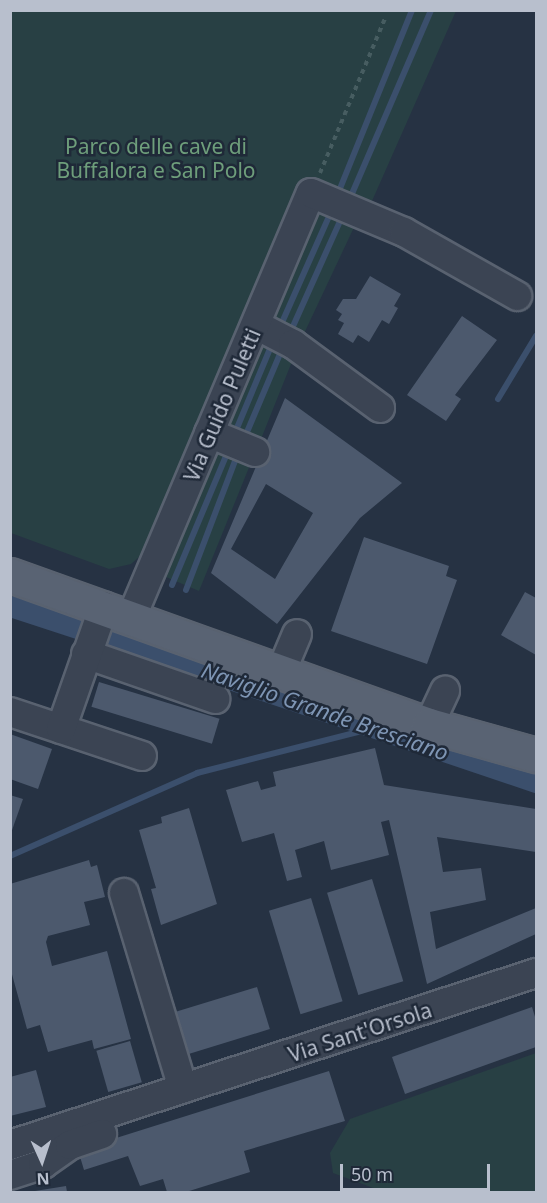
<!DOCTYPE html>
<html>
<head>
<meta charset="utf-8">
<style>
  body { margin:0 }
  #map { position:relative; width:547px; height:1203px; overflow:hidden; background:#263243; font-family:"Noto Sans",sans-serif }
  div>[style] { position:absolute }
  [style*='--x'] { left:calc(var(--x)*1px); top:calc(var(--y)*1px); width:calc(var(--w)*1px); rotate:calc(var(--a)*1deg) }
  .green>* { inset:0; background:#284044 }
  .stream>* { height:6px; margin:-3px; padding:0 3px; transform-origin:3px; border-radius:3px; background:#3b4f6c }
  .canal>* { height:21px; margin:-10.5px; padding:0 10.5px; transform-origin:10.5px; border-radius:10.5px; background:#3b4f6c }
  .building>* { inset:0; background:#4c596d; transform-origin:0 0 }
  .path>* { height:4px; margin-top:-2px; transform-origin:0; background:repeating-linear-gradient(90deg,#475d61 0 4.5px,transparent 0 9px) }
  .roads { filter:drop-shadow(2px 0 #596270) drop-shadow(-2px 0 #596270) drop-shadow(0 2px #596270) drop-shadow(0 -2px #596270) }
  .minor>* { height:28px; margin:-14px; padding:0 14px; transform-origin:14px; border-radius:14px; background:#3b4453 }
  .major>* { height:33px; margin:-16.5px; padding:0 16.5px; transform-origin:16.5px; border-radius:16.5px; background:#596373 }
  span { translate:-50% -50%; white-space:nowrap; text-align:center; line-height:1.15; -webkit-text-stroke:5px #1f2938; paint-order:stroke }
  .park-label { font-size:21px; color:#6e9e7b }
  .street-label { font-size:21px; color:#b8bfcd }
  .water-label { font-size:22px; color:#7e95b4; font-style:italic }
  .frame { position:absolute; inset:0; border:12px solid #b8bfcd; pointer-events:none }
  .north { position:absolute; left:12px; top:1131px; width:60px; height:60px; -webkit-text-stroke:4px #1f2938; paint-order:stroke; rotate:177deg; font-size:16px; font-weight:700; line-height:24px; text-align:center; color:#b8bfcd }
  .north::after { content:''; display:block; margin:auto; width:21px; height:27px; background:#b8bfcd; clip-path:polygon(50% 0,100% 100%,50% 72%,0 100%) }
  .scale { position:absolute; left:340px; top:1164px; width:150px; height:27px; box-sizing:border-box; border:3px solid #b8bfcd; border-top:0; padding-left:8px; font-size:18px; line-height:21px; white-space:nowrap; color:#b8bfcd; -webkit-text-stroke:4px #1f2938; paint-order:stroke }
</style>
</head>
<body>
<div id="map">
  <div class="green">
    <i style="clip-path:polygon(10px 11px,456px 11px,372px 201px,368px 199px,365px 204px,314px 177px,285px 225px,147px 550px,131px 564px,109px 569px,11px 533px)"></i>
    <i style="clip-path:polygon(321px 212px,356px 223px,301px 340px,271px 318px,316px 215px)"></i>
    <i style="clip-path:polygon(261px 342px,295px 354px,261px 439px,232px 426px,228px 421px)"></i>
    <i style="clip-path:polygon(221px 454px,250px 465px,199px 591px,159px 574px,215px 456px)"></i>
    <i style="clip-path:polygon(536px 1053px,536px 1192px,384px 1192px,333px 1173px,330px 1153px,350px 1119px)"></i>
  </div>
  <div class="stream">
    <i style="--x:339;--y:191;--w:195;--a:-68"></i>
    <i style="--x:351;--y:196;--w:202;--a:-66.7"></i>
    <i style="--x:280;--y:327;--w:124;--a:-66.1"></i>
    <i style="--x:290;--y:333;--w:125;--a:-65.9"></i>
    <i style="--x:498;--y:399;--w:74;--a:-58.9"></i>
    <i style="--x:237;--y:428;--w:91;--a:-67.4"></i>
    <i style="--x:247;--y:432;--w:90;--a:-67.1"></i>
    <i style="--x:172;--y:585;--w:140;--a:-67.3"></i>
    <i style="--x:186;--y:590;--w:138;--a:-69.2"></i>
    <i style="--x:10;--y:856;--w:205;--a:-23.9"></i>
    <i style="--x:197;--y:773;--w:182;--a:-14.3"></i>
  </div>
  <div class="canal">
    <i style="--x:10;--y:606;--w:74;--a:18.2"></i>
    <i style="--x:114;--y:640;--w:445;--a:18.6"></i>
  </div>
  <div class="building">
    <i style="clip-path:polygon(370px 276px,401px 294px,394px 306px,398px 308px,389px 324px,382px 320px,369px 342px,358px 335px,353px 343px,338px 334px,344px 323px,338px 320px,342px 314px,336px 310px,343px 299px,356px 299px)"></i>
    <i style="clip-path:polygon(462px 316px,497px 340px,455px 395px,461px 399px,446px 421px,407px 395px)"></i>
    <i style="clip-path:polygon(evenodd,285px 398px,402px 483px,360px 518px,277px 624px,211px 573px,285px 398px,266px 484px,313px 513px,275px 579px,231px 549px,266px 484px)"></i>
    <i style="clip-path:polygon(364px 537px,449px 566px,446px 576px,457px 580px,427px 664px,331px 631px)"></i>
    <i style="clip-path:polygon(525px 592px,536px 598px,536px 655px,501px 635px)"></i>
    <i style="left:99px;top:682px;width:126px;height:26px;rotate:17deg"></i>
    <i style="clip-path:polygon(10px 734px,52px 749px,38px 789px,10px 779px)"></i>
    <i style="clip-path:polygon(375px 748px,384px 785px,536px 809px,536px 852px,437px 837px,443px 872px,481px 868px,486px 900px,430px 912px,436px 949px,536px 908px,536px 934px,427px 984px,389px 820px,381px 822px,389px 855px,331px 870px,324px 841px,295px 850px,302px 877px,287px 881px,274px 833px,242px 842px,226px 790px,258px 781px,261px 790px,276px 786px,273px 772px)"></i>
    <i style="clip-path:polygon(10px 795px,23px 799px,11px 833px,10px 833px)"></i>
    <i style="clip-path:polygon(189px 808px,217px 904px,161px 925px,151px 889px,156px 888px,139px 830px,162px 823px,161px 817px)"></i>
    <i style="clip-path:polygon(89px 860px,91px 867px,97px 865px,105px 897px,84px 902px,90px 925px,48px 936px,46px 942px,52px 966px,107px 951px,131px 1039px,94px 1049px,92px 1040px,48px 1052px,40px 1025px,27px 1029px,10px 967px,10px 884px)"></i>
    <i style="left:372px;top:879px;width:107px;height:47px;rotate:73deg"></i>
    <i style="left:311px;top:898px;width:108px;height:44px;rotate:73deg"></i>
    <i style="left:257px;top:987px;width:44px;height:90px;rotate:73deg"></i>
    <i style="clip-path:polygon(532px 1007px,536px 1020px,536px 1047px,405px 1094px,392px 1057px)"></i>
    <i style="left:130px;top:1041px;width:43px;height:35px;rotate:74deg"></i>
    <i style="clip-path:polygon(36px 1070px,46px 1107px,10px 1116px,10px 1077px)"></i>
    <i style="clip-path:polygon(329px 1071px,345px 1121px,244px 1151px,250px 1172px,186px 1192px,167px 1192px,163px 1179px,140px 1186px,128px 1156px,84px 1170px,78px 1150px)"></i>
    <i style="clip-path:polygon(66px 1186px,67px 1192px,35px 1192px,35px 1191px)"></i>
  </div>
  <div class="path">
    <i style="--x:320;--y:173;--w:168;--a:-67.2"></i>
  </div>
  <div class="roads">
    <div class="minor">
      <i style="--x:256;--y:325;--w:42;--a:27.2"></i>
      <i style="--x:293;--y:344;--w:108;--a:36.3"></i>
      <i style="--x:209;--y:433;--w:50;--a:22.4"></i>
      <i style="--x:132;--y:616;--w:459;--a:-67.1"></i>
      <i style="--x:311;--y:193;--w:101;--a:22.8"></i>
      <i style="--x:404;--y:232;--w:130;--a:29.5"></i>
      <i style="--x:86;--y:654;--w:137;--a:19.2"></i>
      <i style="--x:281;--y:672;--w:41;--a:-67.2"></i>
      <i style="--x:10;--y:712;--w:139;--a:18.4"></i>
      <i style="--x:429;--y:725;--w:38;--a:-65"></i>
      <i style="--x:61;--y:729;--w:130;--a:-70.7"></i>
      <i style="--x:124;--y:893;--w:204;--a:73.2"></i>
      <i style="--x:10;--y:1145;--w:553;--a:-18.11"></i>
      <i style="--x:10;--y:1175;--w:35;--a:-18"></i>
      <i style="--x:43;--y:1164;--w:33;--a:-35"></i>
      <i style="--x:70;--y:1145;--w:34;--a:-19"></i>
    </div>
    <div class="major">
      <i style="--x:10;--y:575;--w:445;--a:19.7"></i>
      <i style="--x:429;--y:725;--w:111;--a:15.7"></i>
    </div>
  </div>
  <div class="park-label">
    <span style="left:156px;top:158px">Parco delle cave di<br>Buffalora e San Polo</span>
  </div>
  <div class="street-label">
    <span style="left:222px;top:405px;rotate:-67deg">Via Guido Puletti</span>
    <span style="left:360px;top:1032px;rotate:-18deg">Via Sant'Orsola</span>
  </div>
  <div class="water-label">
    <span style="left:325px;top:711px;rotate:19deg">Naviglio Grande Bresciano</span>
  </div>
  <div class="frame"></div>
  <div class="north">N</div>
  <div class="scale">50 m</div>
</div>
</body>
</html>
